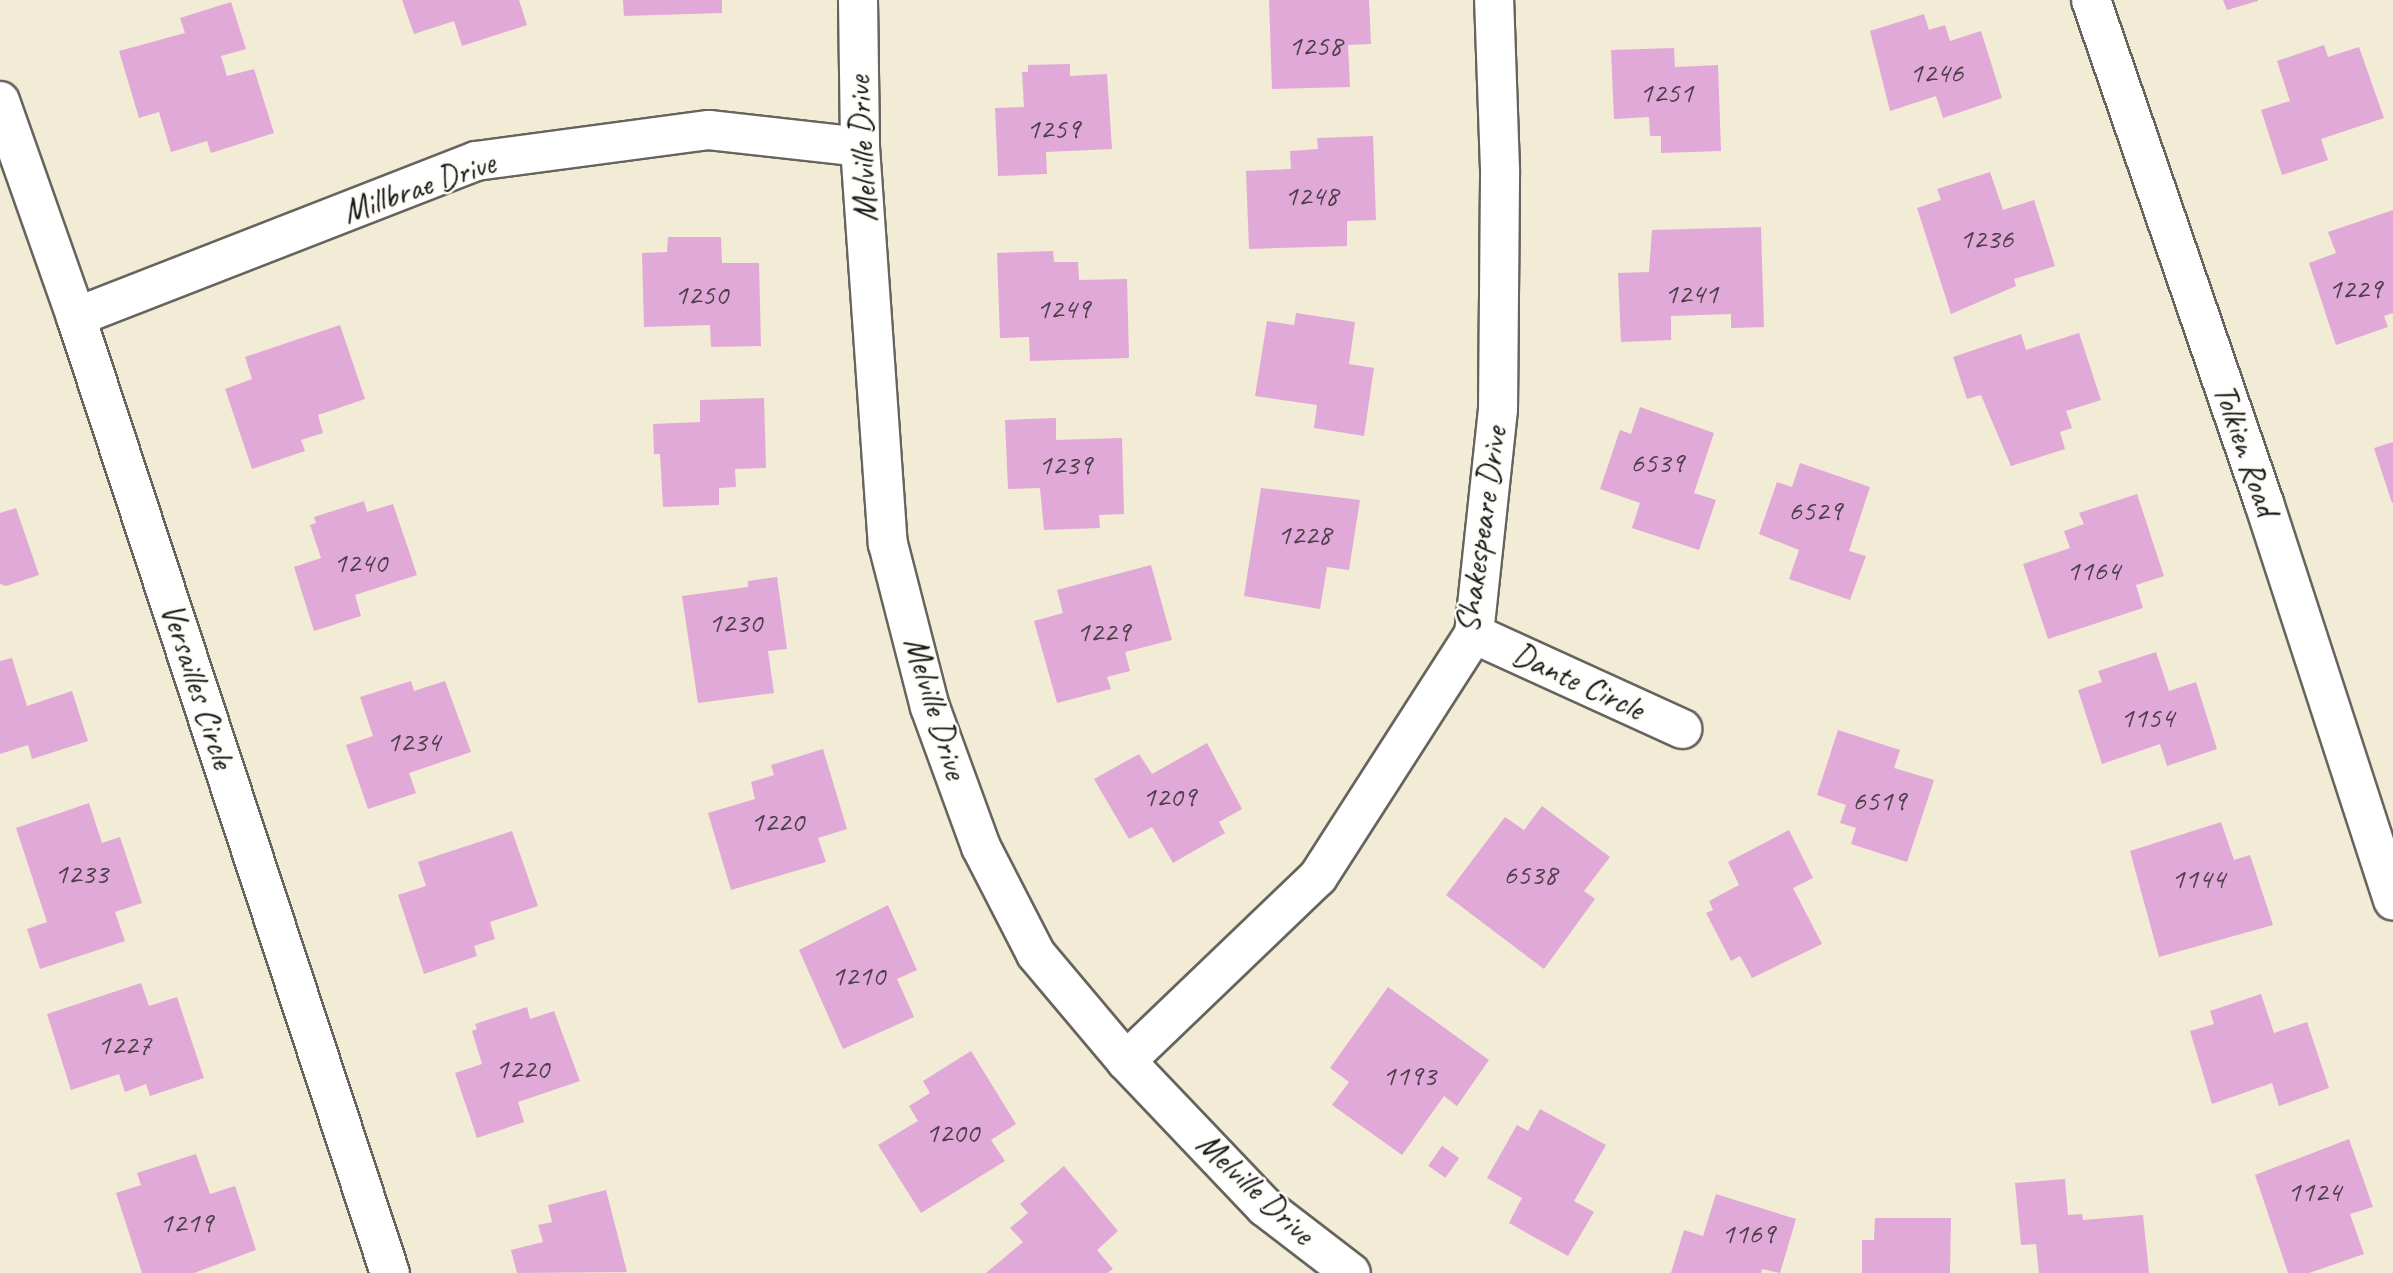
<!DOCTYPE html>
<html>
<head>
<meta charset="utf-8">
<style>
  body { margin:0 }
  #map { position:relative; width:2393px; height:1273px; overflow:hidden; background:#f2ebd5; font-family:Caveat,sans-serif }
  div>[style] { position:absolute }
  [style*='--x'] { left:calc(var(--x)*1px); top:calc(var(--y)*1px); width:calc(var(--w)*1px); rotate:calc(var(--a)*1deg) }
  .building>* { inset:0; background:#e1a9d8; transform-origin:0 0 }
  .roads { filter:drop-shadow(2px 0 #67645d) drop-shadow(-2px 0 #67645d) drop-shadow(0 2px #67645d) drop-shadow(0 -2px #67645d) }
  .minor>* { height:38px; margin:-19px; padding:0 19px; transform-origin:19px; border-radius:19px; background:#fff }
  span { translate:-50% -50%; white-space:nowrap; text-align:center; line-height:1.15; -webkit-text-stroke:5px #fdfcf7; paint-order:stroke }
  .number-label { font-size:30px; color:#4d3f4b }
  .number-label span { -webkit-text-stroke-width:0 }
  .street-label { font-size:33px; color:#1c1c1c }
</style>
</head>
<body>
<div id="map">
  <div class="building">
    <i style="clip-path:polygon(402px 0,519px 0,527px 25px,462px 46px,454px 21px,414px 34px)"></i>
    <i style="clip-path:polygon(623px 0,722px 0,722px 13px,624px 16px)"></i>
    <i style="clip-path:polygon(1269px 0,1369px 0,1371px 44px,1348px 45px,1350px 87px,1272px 89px)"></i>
    <i style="clip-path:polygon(2223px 0,2258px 0,2258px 1px,2227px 10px)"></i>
    <i style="clip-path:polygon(231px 2px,246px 49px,221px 56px,227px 76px,254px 69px,274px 133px,211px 153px,207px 141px,171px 152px,159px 112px,139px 118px,119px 51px,185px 33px,180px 18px)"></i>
    <i style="clip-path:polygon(1924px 14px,1929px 30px,1945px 25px,1950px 41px,1981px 31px,2002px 98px,1943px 118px,1936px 96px,1890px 111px,1870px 31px)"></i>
    <i style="clip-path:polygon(2324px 45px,2328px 57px,2359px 47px,2384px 118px,2321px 139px,2328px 160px,2282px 175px,2261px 110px,2290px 101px,2277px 61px)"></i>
    <i style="clip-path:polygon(1674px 48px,1675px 67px,1718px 65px,1721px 151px,1661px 153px,1661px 136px,1650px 136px,1649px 117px,1614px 119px,1611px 50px)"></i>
    <i style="clip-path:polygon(1070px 64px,1070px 76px,1107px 74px,1112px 149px,1046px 152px,1047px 174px,998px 176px,995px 108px,1024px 107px,1022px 72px,1028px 72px,1028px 65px)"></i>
    <i style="clip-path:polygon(1373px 136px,1376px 220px,1347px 221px,1347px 246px,1249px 249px,1246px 171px,1291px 169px,1290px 151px,1318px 149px,1317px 138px)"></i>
    <i style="clip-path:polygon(1990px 172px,2003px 210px,2034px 200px,2055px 266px,2014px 279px,2016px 286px,1951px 314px,1917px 208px,1941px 200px,1937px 189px)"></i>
    <i style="clip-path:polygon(2393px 210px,2393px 313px,2384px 316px,2388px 327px,2336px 345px,2309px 263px,2336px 253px,2328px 232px)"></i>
    <i style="clip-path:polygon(1761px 227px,1764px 327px,1731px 328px,1731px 314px,1671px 316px,1671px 340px,1621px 342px,1618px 273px,1649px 272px,1652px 230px)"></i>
    <i style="clip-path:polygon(668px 237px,721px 237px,722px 263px,759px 263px,761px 346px,711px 347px,710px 325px,644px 327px,642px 253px,667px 252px)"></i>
    <i style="clip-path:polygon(1053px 251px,1054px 262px,1078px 262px,1079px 280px,1127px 279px,1129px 358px,1030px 361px,1029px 337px,1000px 338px,997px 253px)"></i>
    <i style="clip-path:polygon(1296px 313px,1355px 322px,1349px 364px,1374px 368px,1364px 436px,1314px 428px,1317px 405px,1255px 396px,1267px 321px,1294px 325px)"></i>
    <i style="clip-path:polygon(340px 325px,365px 399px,318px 415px,323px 433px,301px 440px,305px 451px,252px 469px,225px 389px,252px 379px,245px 357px)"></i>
    <i style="clip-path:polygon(2079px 333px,2101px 400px,2066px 411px,2072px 428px,2060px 432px,2065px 449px,2011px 466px,1981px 395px,1967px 399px,1953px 357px,2021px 334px,2026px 350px)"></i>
    <i style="clip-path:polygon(764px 398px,766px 468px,735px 469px,736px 487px,719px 488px,719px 505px,663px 507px,660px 454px,654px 454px,653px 424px,700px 422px,700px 400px)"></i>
    <i style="clip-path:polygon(1640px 407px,1714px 433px,1694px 493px,1716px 500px,1699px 550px,1632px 528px,1640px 503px,1600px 489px,1620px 430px,1631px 434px)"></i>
    <i style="clip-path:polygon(1056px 418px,1056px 440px,1122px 438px,1124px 514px,1099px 515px,1100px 528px,1044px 530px,1040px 488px,1008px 489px,1005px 420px)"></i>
    <i style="clip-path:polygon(2393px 442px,2393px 503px,2392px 503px,2374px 448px)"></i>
    <i style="clip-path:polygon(1800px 463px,1870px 487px,1849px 551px,1866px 556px,1850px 600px,1789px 579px,1799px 550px,1759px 534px,1777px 482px,1792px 487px)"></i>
    <i style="clip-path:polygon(1261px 488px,1360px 500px,1349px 570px,1327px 567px,1320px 609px,1244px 596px)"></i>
    <i style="clip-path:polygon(2137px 494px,2164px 576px,2136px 585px,2143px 608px,2048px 639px,2023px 564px,2070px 548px,2064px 531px,2084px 524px,2079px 513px)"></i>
    <i style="clip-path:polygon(364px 501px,367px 512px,393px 504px,417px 575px,355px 595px,361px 616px,314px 631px,294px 567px,321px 558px,310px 525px,316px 523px,314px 517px)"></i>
    <i style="clip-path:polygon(16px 508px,39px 575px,6px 586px,0 584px,0 513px)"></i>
    <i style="clip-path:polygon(1151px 565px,1172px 640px,1125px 652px,1130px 671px,1107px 677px,1111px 689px,1057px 703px,1034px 621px,1063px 613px,1057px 590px)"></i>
    <i style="clip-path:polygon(777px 577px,787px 649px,768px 651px,774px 693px,698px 703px,682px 596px,748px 587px,748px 581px)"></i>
    <i style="clip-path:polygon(2156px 652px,2169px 691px,2196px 682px,2217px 749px,2167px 766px,2160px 744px,2102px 764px,2078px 690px,2102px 682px,2098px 671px)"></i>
    <i style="clip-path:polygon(12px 658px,27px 706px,72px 691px,88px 741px,32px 759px,28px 745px,0 754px,0 661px)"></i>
    <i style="clip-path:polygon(411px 681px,414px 691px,445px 681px,471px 752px,409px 773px,416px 793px,368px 809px,346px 745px,373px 736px,360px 697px)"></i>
    <i style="clip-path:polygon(1838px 730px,1900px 750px,1894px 768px,1934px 780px,1907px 862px,1851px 844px,1856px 828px,1840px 823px,1846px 805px,1817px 795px)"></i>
    <i style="clip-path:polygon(1207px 743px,1242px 809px,1219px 822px,1225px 833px,1173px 863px,1152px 827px,1129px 839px,1094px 779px,1139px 754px,1152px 774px)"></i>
    <i style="clip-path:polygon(823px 749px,847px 829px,818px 838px,826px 862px,731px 890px,708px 813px,755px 799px,751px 782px,774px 775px,771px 765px)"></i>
    <i style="clip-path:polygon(89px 803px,102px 843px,120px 837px,142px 903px,115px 912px,125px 941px,40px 969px,27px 929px,47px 922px,16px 828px)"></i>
    <i style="clip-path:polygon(1542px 806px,1610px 857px,1584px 891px,1595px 899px,1544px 969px,1446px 895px,1505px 817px,1524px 830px)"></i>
    <i style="clip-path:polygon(2221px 822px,2234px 860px,2250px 855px,2273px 925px,2159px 957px,2130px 851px)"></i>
    <i style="clip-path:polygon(1789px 830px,1813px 878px,1793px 888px,1822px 944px,1752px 978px,1740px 956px,1731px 961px,1706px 913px,1713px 910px,1709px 901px,1739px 885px,1728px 862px)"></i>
    <i style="clip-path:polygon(512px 831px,538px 906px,490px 922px,495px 939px,474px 946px,477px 956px,424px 974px,398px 895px,426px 886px,418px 862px)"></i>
    <i style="clip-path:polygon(888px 905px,917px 970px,897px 979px,914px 1017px,843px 1049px,799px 950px)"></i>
    <i style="clip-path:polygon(141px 983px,149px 1006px,177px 997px,204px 1078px,150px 1096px,146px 1084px,125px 1092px,119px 1074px,71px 1090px,47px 1014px)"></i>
    <i style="clip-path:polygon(1388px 987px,1489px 1060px,1457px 1106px,1444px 1096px,1402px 1155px,1332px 1105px,1349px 1082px,1330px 1068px)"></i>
    <i style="clip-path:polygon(2261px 994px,2274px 1033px,2307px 1022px,2329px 1088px,2279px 1106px,2272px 1083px,2212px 1104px,2190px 1031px,2214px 1024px,2210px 1011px)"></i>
    <i style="clip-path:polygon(527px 1007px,530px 1019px,554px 1011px,580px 1081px,518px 1102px,524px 1122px,477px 1138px,455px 1073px,482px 1064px,472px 1031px,477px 1029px,475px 1024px)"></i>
    <i style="clip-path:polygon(971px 1051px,1016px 1124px,991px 1140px,1005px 1161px,921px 1213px,878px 1145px,918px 1121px,909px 1106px,930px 1093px,923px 1081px)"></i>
    <i style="clip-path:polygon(1540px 1109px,1606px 1145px,1574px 1201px,1594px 1212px,1568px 1256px,1509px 1223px,1522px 1198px,1487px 1178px,1517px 1125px,1528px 1131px)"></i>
    <i style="clip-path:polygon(2349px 1139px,2373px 1207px,2350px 1214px,2364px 1254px,2309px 1273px,2288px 1273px,2255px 1175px)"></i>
    <i style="left:1442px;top:1146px;width:21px;height:24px;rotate:35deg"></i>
    <i style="clip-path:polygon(196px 1154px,210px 1194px,235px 1186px,256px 1250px,194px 1273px,142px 1273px,116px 1193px,141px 1185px,137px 1173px)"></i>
    <i style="clip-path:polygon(1064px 1166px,1118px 1231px,1097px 1250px,1113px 1269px,1107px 1273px,986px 1273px,1023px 1242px,1010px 1228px,1028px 1213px,1020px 1204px)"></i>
    <i style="clip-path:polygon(2065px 1179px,2068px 1215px,2082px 1214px,2083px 1220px,2143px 1215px,2149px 1273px,2039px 1273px,2036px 1244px,2021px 1245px,2015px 1183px)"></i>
    <i style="clip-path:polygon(606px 1190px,627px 1272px,517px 1273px,511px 1250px,543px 1242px,538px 1225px,552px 1222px,548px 1205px)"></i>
    <i style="clip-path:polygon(1716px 1194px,1796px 1219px,1780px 1273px,1762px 1269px,1761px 1273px,1671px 1273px,1684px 1230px,1703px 1236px)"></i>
    <i style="clip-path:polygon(1875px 1218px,1951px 1218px,1950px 1273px,1862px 1273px,1862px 1240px,1874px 1240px)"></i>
  </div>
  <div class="roads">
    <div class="minor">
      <i style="--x:858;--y:0;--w:147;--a:89.2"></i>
      <i style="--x:860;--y:147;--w:398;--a:86"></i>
      <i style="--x:888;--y:544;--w:168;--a:75.6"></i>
      <i style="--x:930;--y:707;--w:149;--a:70"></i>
      <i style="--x:981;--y:847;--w:120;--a:62.8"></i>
      <i style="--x:1036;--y:954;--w:140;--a:49.9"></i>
      <i style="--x:1126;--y:1061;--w:202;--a:46.4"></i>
      <i style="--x:1265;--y:1207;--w:108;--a:37.5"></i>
      <i style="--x:2091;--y:0;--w:532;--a:71.02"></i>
      <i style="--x:2264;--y:503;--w:418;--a:72"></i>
      <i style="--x:0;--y:101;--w:229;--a:70.6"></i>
      <i style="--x:76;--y:317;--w:1006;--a:71.82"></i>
      <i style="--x:76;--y:317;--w:429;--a:-21.3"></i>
      <i style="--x:476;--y:161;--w:235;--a:-7.6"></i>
      <i style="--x:709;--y:130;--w:152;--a:6.4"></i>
      <i style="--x:1474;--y:634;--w:229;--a:24.5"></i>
      <i style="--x:1126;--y:1061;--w:266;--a:-43.8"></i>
      <i style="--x:1318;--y:877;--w:289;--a:-57.3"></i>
      <i style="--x:1474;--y:634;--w:226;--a:-83.9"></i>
      <i style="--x:1498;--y:409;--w:240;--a:-89.5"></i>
      <i style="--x:1500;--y:169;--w:169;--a:-92"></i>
    </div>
  </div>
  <div class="number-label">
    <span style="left:1315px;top:45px">1258</span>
    <span style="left:1936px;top:72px">1246</span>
    <span style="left:1666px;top:92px">1251</span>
    <span style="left:1053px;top:128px">1259</span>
    <span style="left:1311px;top:195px">1248</span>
    <span style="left:1986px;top:238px">1236</span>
    <span style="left:2355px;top:288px">1229</span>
    <span style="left:1691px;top:293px">1241</span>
    <span style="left:701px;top:294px">1250</span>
    <span style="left:1063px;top:308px">1249</span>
    <span style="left:1657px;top:462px">6539</span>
    <span style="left:1065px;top:464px">1239</span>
    <span style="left:1815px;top:510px">6529</span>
    <span style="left:1304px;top:534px">1228</span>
    <span style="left:360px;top:562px">1240</span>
    <span style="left:2093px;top:570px">1164</span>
    <span style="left:735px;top:622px">1230</span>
    <span style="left:1103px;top:631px">1229</span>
    <span style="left:2147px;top:717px">1154</span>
    <span style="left:413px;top:741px">1234</span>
    <span style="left:1169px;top:796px">1209</span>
    <span style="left:1879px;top:800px">6519</span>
    <span style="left:777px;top:821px">1220</span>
    <span style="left:81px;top:873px">1233</span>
    <span style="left:1530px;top:874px">6538</span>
    <span style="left:2198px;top:878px">1144</span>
    <span style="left:858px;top:975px">1210</span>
    <span style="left:124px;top:1044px">1227</span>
    <span style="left:522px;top:1068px">1220</span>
    <span style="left:1409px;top:1075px">1193</span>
    <span style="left:952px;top:1132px">1200</span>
    <span style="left:2314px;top:1191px">1124</span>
    <span style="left:186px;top:1222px">1219</span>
    <span style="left:1748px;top:1233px">1169</span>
  </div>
  <div class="street-label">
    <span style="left:863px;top:149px;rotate:-93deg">Melville Drive</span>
    <span style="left:419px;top:188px;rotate:-19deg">Millbrae Drive</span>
    <span style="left:2245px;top:450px;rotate:71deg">Tolkien Road</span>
    <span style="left:1482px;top:530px;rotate:-82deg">Shakespeare Drive</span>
    <span style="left:1578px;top:682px;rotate:25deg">Dante Circle</span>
    <span style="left:197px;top:686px;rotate:72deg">Versailles Circle</span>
    <span style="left:935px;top:708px;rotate:73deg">Melville Drive</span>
    <span style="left:1255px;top:1189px;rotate:43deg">Melville Drive</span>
  </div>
</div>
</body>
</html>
